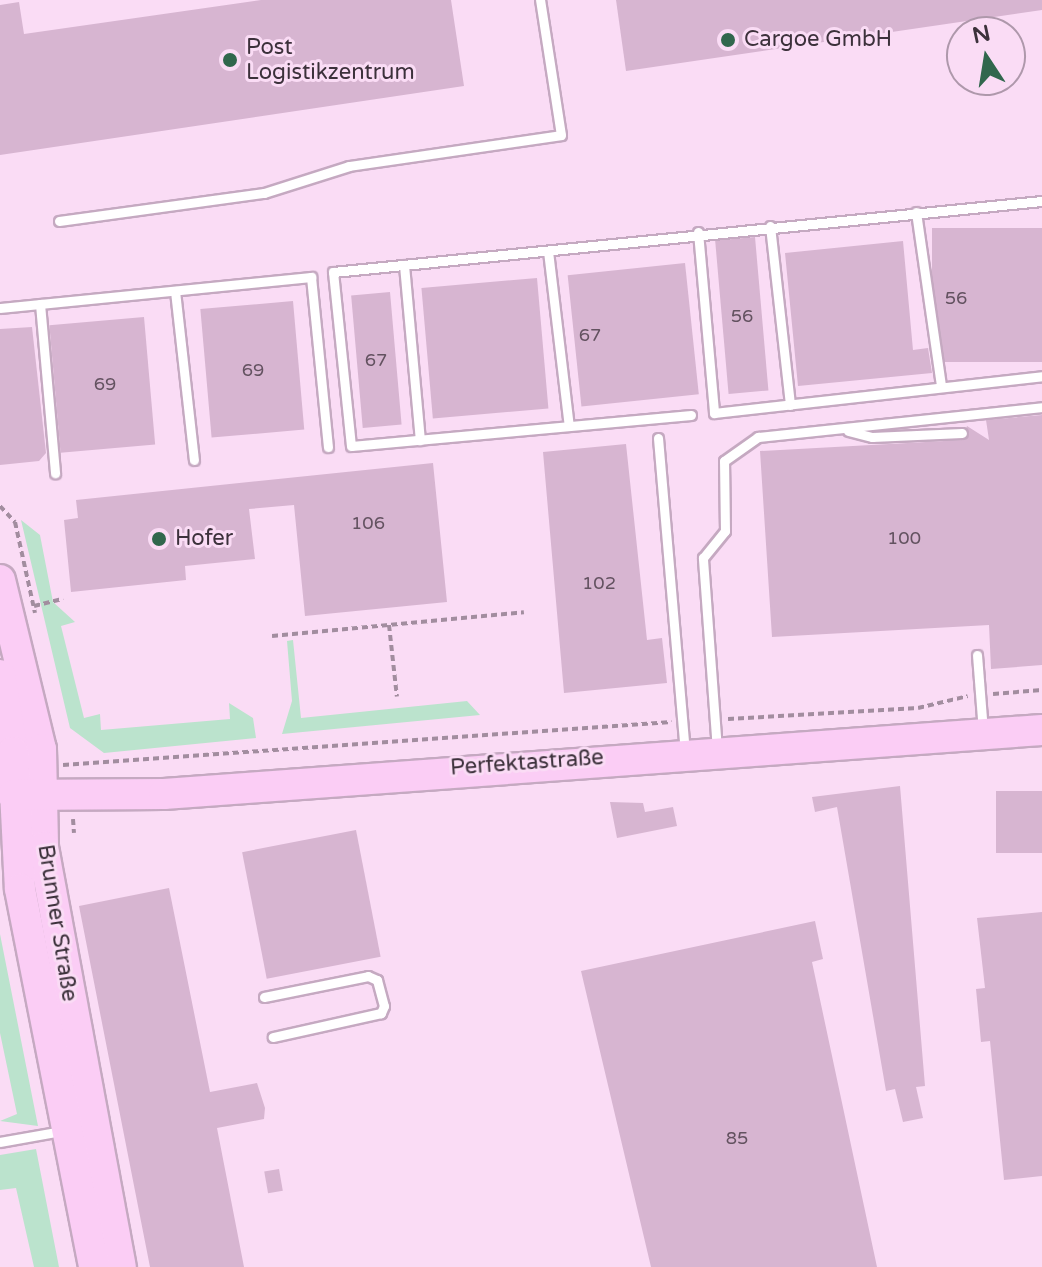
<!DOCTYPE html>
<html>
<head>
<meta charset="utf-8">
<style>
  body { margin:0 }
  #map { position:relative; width:1042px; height:1267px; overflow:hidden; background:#fadcf5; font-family:"Varela Round",sans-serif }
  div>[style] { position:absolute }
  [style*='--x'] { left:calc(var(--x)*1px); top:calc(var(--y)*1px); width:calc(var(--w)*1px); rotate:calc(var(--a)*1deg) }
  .green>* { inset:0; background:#bbe3cd }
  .building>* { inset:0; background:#d7b5d1; transform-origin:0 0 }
  .path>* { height:4px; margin-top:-2px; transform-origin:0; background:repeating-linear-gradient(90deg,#a28d9f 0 6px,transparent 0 10px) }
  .roads { filter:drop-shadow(2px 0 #c5a9c1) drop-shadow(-2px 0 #c5a9c1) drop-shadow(0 2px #c5a9c1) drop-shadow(0 -2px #c5a9c1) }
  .service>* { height:9px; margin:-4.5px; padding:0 4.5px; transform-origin:4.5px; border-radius:4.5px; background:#fff }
  .primary>* { height:30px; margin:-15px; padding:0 15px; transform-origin:15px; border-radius:15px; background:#fbcdf5 }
  .dots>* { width:22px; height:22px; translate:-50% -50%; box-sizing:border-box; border:4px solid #fadcf5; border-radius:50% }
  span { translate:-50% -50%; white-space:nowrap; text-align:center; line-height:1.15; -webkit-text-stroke:6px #fadcf5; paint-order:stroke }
  .number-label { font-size:18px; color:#635260 }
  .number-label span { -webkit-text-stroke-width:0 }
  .poi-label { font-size:22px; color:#3c313b }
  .left { translate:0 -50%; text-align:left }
  .street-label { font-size:22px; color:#3c313b }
  .north { position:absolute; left:946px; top:16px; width:80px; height:80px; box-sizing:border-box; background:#fadcf5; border:2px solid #ae98ab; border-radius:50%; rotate:348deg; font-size:22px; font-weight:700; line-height:32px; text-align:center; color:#3c313b }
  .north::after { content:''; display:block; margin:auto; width:28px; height:36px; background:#31674d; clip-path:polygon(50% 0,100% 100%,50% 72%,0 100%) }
</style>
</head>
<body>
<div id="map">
  <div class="green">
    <i style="clip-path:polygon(21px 520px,40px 535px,53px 602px,75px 622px,61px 626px,84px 718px,100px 714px,101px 730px,230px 719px,229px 703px,253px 718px,256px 738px,104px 753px,70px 728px)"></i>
    <i style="clip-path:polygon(293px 640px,301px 718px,467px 701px,480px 715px,282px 734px,292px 701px,287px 641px)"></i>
    <i style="clip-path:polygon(0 934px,38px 1126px,0 1121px,17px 1114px,0 1033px)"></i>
    <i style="clip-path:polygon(36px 1149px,59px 1267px,34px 1267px,16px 1188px,0 1190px,0 1155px)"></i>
  </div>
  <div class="building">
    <i style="clip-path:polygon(261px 0,451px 0,464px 86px,0 155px,0 5px,19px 2px,24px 34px)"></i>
    <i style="clip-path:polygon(616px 0,1042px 0,1042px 10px,626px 71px)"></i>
    <i style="left:1042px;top:228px;width:134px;height:110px;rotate:90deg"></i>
    <i style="left:755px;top:237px;width:154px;height:40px;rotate:85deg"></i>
    <i style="clip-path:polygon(903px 241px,913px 350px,928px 348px,932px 373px,798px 386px,785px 253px)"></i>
    <i style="left:685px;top:263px;width:132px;height:118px;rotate:84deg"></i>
    <i style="left:537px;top:278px;width:131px;height:116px;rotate:85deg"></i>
    <i style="left:390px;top:292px;width:133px;height:39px;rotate:85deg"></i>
    <i style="left:293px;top:301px;width:129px;height:93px;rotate:85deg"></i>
    <i style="left:144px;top:317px;width:128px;height:95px;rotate:85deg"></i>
    <i style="clip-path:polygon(32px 327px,46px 453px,39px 461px,0 465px,0 329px)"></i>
    <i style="clip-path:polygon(1042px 415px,1042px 665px,991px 669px,989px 625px,772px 637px,760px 451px,962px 440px,967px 426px,989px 440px,986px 420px)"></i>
    <i style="clip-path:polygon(626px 444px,647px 640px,662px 638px,667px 683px,564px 693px,543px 452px)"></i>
    <i style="clip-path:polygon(433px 463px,447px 602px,305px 616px,294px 505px,249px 509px,255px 559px,185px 566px,186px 580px,71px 592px,64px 520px,78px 518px,76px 500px)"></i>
    <i style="clip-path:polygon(900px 786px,925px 1086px,916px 1087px,923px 1118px,903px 1122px,895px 1089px,886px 1091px,837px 807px,815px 812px,812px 797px)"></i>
    <i style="left:1042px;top:791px;width:62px;height:46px;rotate:90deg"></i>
    <i style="clip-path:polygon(610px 802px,643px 803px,645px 812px,673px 807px,677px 826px,617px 838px)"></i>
    <i style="left:356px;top:830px;width:129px;height:116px;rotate:79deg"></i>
    <i style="clip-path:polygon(169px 888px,210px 1092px,257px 1083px,265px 1108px,264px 1119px,217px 1128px,244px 1267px,150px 1267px,79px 906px)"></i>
    <i style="clip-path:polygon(1042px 912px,1042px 1176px,1004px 1180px,990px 1041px,981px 1042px,976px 989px,985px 988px,977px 918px)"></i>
    <i style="clip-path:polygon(815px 921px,823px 959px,812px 962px,877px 1267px,651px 1267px,581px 971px)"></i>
    <i style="left:279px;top:1169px;width:22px;height:15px;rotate:80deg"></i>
  </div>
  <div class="path">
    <i style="--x:0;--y:506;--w:22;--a:47"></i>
    <i style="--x:15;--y:522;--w:93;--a:77.6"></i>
    <i style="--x:34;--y:606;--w:30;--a:-14"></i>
    <i style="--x:389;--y:625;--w:72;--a:83.7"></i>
    <i style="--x:272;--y:636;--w:253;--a:-5.4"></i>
    <i style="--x:993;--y:694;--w:49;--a:-4.7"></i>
    <i style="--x:728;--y:719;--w:190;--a:-3.3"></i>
    <i style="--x:918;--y:708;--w:51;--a:-13.5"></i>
    <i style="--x:63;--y:765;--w:610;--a:-4.05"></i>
    <i style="--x:73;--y:819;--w:14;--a:86"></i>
  </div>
  <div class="roads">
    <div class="service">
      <i style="--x:916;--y:212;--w:176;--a:81.8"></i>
      <i style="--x:59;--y:221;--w:207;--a:-7.8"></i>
      <i style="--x:264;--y:193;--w:89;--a:-17.6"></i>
      <i style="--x:349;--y:166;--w:214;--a:-8.3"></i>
      <i style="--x:561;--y:135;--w:137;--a:-98.8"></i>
      <i style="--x:770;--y:226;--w:180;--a:83.6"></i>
      <i style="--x:698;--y:232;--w:182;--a:84.9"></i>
      <i style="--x:714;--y:413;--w:330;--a:-6.4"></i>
      <i style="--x:548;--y:251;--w:176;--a:83.2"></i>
      <i style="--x:404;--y:265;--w:176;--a:84.8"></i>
      <i style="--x:175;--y:291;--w:170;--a:83.6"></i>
      <i style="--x:40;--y:304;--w:170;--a:84.9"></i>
      <i style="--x:0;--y:308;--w:313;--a:-5.7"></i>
      <i style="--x:311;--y:277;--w:171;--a:84.3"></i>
      <i style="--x:691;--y:415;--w:341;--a:174.8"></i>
      <i style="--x:351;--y:446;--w:175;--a:-95.9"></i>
      <i style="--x:333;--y:272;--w:713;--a:-5.72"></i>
      <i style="--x:848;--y:431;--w:25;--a:14"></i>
      <i style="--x:872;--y:437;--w:90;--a:-2.5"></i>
      <i style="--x:658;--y:438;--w:315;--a:85.1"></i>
      <i style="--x:977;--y:655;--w:76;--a:85.5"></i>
      <i style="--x:717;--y:750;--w:193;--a:-94.2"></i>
      <i style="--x:703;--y:558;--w:35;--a:-51"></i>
      <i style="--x:725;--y:531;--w:70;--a:-90.8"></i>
      <i style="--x:724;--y:461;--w:42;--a:-35.2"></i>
      <i style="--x:758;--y:437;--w:286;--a:-6"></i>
      <i style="--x:264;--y:997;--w:106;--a:-11.4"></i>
      <i style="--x:368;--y:976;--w:10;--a:24"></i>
      <i style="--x:377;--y:980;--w:27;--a:75"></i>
      <i style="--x:384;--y:1006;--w:8;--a:113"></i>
      <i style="--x:381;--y:1013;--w:111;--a:167.5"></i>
      <i style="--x:0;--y:1142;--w:63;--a:-10.1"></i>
    </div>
    <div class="primary">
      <i style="--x:0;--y:580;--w:174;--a:76.4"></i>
      <i style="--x:41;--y:749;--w:98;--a:88.8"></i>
      <i style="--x:43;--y:847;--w:427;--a:79.5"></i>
      <i style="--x:0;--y:675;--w:78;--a:80.4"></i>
      <i style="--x:13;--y:752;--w:137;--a:87.1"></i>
      <i style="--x:20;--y:889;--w:385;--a:78.9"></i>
      <i style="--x:13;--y:795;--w:151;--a:-0.4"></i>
      <i style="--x:164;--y:794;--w:880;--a:-4.17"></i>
    </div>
  </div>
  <div class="dots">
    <i style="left:728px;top:40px;background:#31674d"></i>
    <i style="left:230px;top:60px;background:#31674d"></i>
    <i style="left:159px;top:539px;background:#31674d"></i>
  </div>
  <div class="number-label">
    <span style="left:956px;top:298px">56</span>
    <span style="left:742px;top:316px">56</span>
    <span style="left:590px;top:335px">67</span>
    <span style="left:376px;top:360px">67</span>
    <span style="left:253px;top:370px">69</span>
    <span style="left:105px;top:384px">69</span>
    <span style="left:368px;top:523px">106</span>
    <span style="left:904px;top:538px">100</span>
    <span style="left:599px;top:583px">102</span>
    <span style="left:737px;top:1138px">85</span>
  </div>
  <div class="poi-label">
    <span class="left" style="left:744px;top:40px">Cargoe GmbH</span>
    <span class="left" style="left:246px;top:60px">Post<br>Logistikzentrum</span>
    <span class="left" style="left:175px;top:539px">Hofer</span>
  </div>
  <div class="street-label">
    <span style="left:527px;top:763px;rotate:-4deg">Perfektastraße</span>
    <span style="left:57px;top:923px;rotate:81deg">Brunner Straße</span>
  </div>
  <div class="north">N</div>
</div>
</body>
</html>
